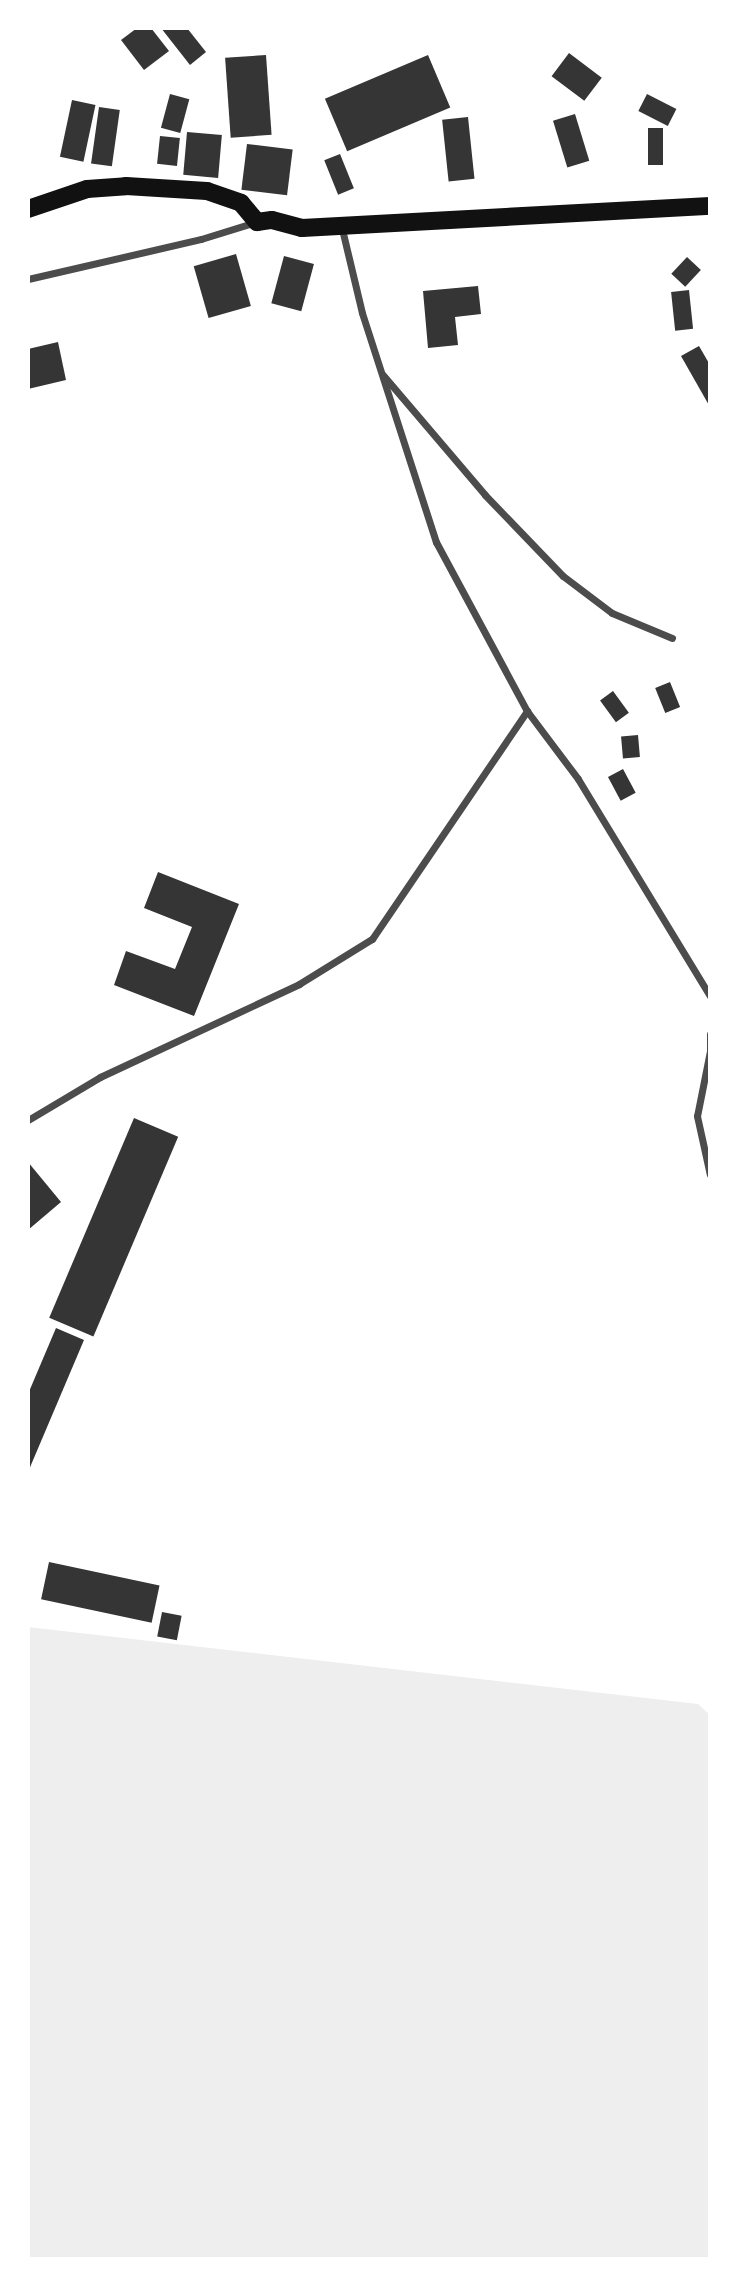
<!DOCTYPE html>
<html>
<head>
<meta charset="utf-8">
<style>
  body { margin:0 }
  #map { position:relative; width:738px; height:2287px; overflow:hidden; background:#fff; font-family:"Sofia Sans Condensed",sans-serif }
  div>[style] { position:absolute }
  [style*='--x'] { left:calc(var(--x)*1px); top:calc(var(--y)*1px); width:calc(var(--w)*1px); rotate:calc(var(--a)*1deg) }
  .green>* { inset:0; background:#eee }
  .building>* { inset:0; background:#353535; transform-origin:0 0 }
  .minor>* { height:7px; margin:-3.5px; padding:0 3.5px; transform-origin:3.5px; border-radius:3.5px; background:#4c4c4c }
  .primary>* { height:18px; margin:-9px; padding:0 9px; transform-origin:9px; border-radius:9px; background:#111 }
  span { translate:-50% -50%; white-space:nowrap; text-align:center; line-height:1.15; -webkit-text-stroke:5px #fff; paint-order:stroke }
  .frame { position:absolute; inset:0; border:30px solid #fff; pointer-events:none }
</style>
</head>
<body>
<div id="map">
  <div class="green">
    <i style="clip-path:polygon(28px 1627px,698px 1704px,710px 1715px,710px 2259px,28px 2259px)"></i>
  </div>
  <div class="building">
    <i style="clip-path:polygon(137px 28px,151px 28px,169px 51px,144px 70px,121px 40px)"></i>
    <i style="clip-path:polygon(161px 28px,187px 28px,206px 52px,190px 65px)"></i>
    <i style="left:569px;top:53px;width:41px;height:29px;rotate:37deg"></i>
    <i style="left:266px;top:55px;width:80px;height:41px;rotate:86deg"></i>
    <i style="left:428px;top:55px;width:57px;height:112px;rotate:67deg"></i>
    <i style="left:170px;top:94px;width:20px;height:35px;rotate:15deg"></i>
    <i style="left:647px;top:94px;width:33px;height:19px;rotate:27deg"></i>
    <i style="left:72px;top:100px;width:24px;height:58px;rotate:12deg"></i>
    <i style="left:99px;top:107px;width:21px;height:57px;rotate:8deg"></i>
    <i style="left:575px;top:114px;width:49px;height:23px;rotate:73deg"></i>
    <i style="left:468px;top:117px;width:62px;height:26px;rotate:84deg"></i>
    <i style="left:648px;top:128px;width:15px;height:37px"></i>
    <i style="left:187px;top:132px;width:35px;height:43px;rotate:5deg"></i>
    <i style="left:160px;top:136px;width:20px;height:28px;rotate:6deg"></i>
    <i style="left:247px;top:144px;width:46px;height:46px;rotate:7deg"></i>
    <i style="left:340px;top:154px;width:37px;height:17px;rotate:68deg"></i>
    <i style="left:236px;top:254px;width:54px;height:44px;rotate:74deg"></i>
    <i style="left:284px;top:256px;width:31px;height:49px;rotate:15deg"></i>
    <i style="left:687px;top:257px;width:19px;height:23px;rotate:43deg"></i>
    <i style="clip-path:polygon(478px 286px,481px 314px,455px 317px,458px 345px,428px 348px,423px 291px)"></i>
    <i style="left:689px;top:290px;width:39px;height:18px;rotate:84deg"></i>
    <i style="clip-path:polygon(58px 342px,66px 380px,28px 389px,28px 349px)"></i>
    <i style="clip-path:polygon(699px 346px,710px 365px,710px 407px,681px 356px)"></i>
    <i style="left:670px;top:682px;width:27px;height:16px;rotate:68deg"></i>
    <i style="left:613px;top:691px;width:27px;height:16px;rotate:54deg"></i>
    <i style="left:638px;top:735px;width:22px;height:17px;rotate:85deg"></i>
    <i style="left:623px;top:769px;width:27px;height:17px;rotate:62deg"></i>
    <i style="clip-path:polygon(158px 872px,239px 904px,194px 1016px,114px 985px,126px 951px,175px 969px,192px 927px,144px 908px)"></i>
    <i style="left:134px;top:1118px;width:48px;height:217px;rotate:23deg"></i>
    <i style="clip-path:polygon(28px 1162px,61px 1202px,28px 1230px)"></i>
    <i style="clip-path:polygon(56px 1328px,84px 1340px,28px 1472px,28px 1394px)"></i>
    <i style="left:49px;top:1562px;width:113px;height:38px;rotate:12deg"></i>
    <i style="left:162px;top:1612px;width:20px;height:25px;rotate:11deg"></i>
  </div>
  <div class="minor">
    <i style="--x:342;--y:229;--w:86;--a:76.6"></i>
    <i style="--x:362;--y:313;--w:241;--a:72.1"></i>
    <i style="--x:436;--y:542;--w:192;--a:61.7"></i>
    <i style="--x:527;--y:711;--w:85;--a:53.1"></i>
    <i style="--x:578;--y:779;--w:254;--a:58.7"></i>
    <i style="--x:28;--y:279;--w:178;--a:-13"></i>
    <i style="--x:201;--y:239;--w:58;--a:-17.2"></i>
    <i style="--x:383;--y:375;--w:157;--a:49.6"></i>
    <i style="--x:485;--y:495;--w:112;--a:46.1"></i>
    <i style="--x:563;--y:576;--w:61;--a:37.1"></i>
    <i style="--x:612;--y:613;--w:65;--a:22.6"></i>
    <i style="--x:710;--y:1034;--w:17;--a:90"></i>
    <i style="--x:710;--y:1051;--w:66;--a:101.3"></i>
    <i style="--x:697;--y:1116;--w:60;--a:77.6"></i>
    <i style="--x:28;--y:1120;--w:84;--a:-30.8"></i>
    <i style="--x:100;--y:1077;--w:220;--a:-25"></i>
    <i style="--x:299;--y:984;--w:86;--a:-31.7"></i>
    <i style="--x:372;--y:939;--w:276;--a:-55.8"></i>
  </div>
  <div class="primary">
    <i style="--x:28;--y:209;--w:62;--a:-18.7"></i>
    <i style="--x:87;--y:189;--w:39;--a:-4"></i>
    <i style="--x:126;--y:186;--w:81;--a:3.5"></i>
    <i style="--x:207;--y:191;--w:36;--a:19"></i>
    <i style="--x:241;--y:203;--w:25;--a:50"></i>
    <i style="--x:257;--y:222;--w:15;--a:-8"></i>
    <i style="--x:272;--y:220;--w:31;--a:15"></i>
    <i style="--x:302;--y:228;--w:409;--a:-3.1"></i>
  </div>
  <div class="frame"></div>
</div>
</body>
</html>
